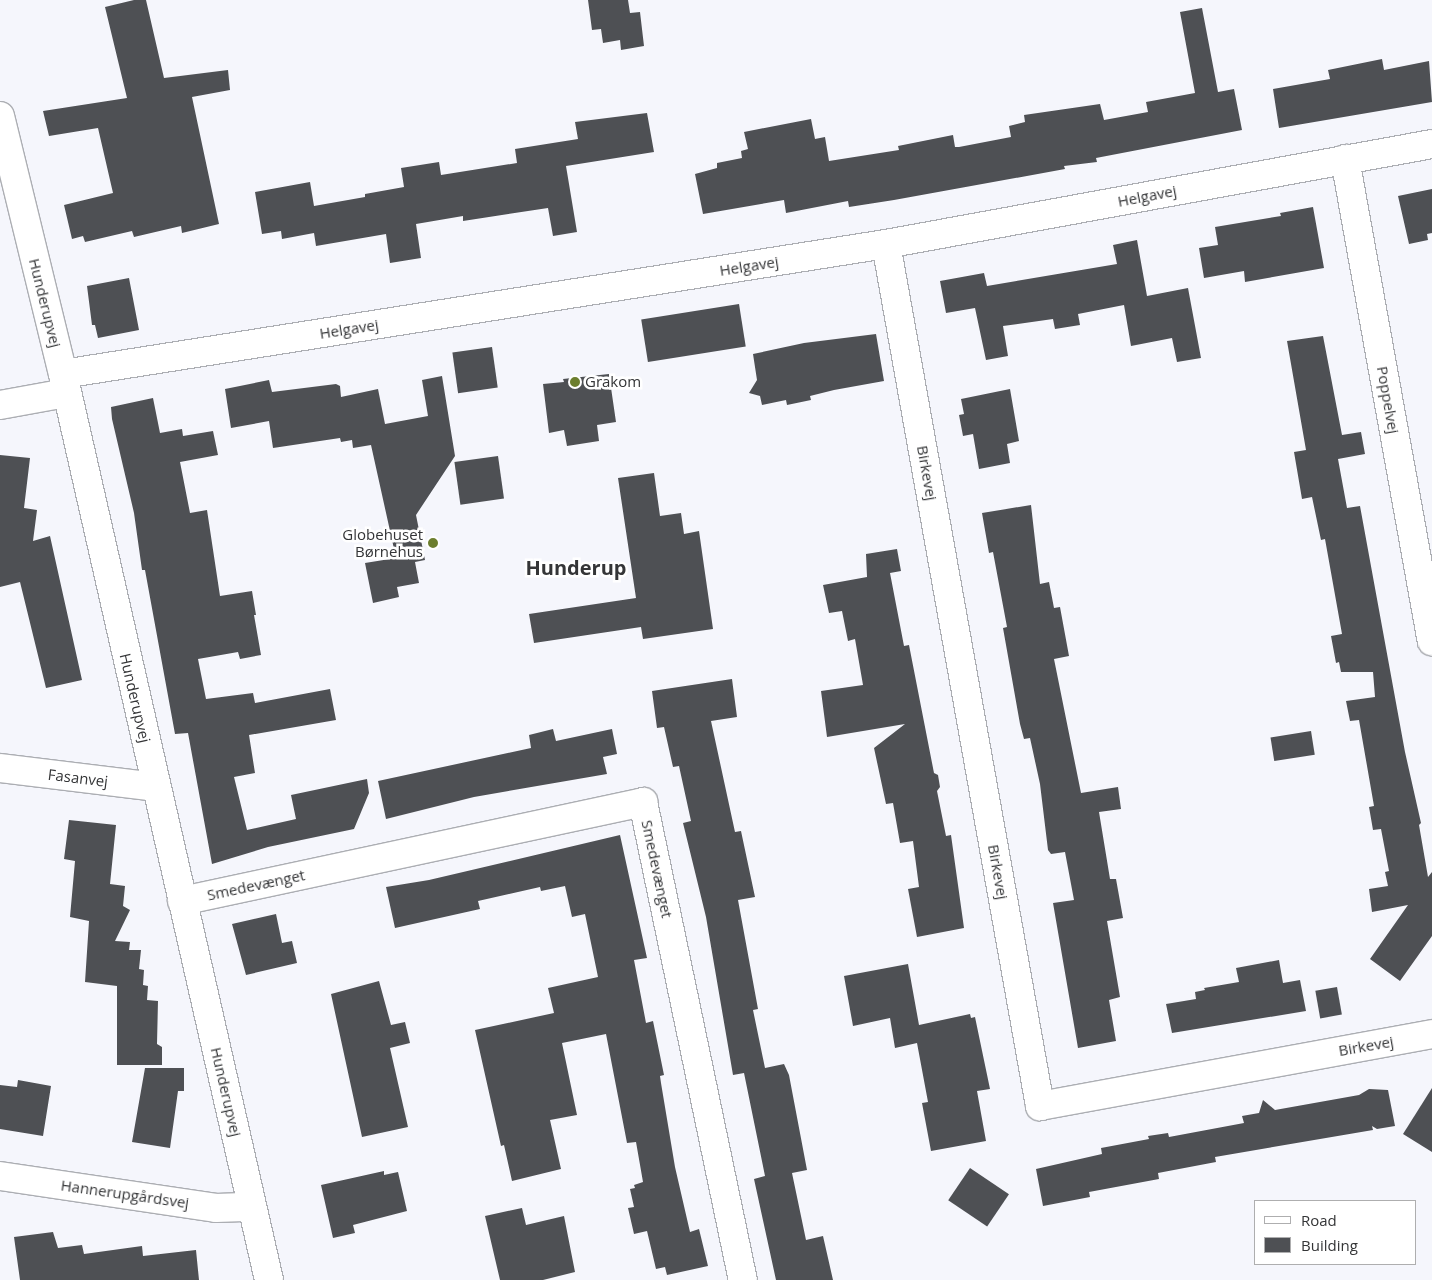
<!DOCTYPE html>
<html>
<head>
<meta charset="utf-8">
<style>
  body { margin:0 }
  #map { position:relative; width:1432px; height:1280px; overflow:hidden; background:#f5f6fc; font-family:"Open Sans",sans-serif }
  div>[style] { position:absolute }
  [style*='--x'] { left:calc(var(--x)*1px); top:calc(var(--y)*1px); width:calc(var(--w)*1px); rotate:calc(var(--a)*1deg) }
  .building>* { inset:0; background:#4e5054; transform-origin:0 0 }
  .roads { filter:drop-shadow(1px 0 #acaeb3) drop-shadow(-1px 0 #acaeb3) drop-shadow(0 1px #acaeb3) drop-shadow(0 -1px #acaeb3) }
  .minor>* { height:28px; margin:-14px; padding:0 14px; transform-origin:14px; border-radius:14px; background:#fff }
  .tertiary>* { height:28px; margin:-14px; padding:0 14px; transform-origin:14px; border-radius:14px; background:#fff }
  .dots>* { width:14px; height:14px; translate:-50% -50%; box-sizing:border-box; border:2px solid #fff; border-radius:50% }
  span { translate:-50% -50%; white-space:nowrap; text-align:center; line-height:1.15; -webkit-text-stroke:5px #fff; paint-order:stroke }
  .street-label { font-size:15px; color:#343537 }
  .poi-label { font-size:15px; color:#343537 }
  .left { translate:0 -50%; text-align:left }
  .right { translate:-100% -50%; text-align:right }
  .district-label { font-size:20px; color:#343537; font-weight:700 }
  .legend { position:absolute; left:1254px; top:1200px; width:162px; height:65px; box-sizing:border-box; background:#fff; border:1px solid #aeaeaf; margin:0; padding:6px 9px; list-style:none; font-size:15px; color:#343537 }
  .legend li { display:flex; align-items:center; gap:10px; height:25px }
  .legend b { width:25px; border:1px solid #aeaeaf }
</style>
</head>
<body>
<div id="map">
  <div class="building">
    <i style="clip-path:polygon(134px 0,146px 0,164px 78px,228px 70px,230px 90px,192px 97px,219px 224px,182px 233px,181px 226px,134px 237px,132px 231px,85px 242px,83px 236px,72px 239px,64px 205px,113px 193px,98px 128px,49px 136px,43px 111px,127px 98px,105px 7px)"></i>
    <i style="clip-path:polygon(588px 0,628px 0,630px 13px,640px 12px,644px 46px,621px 50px,620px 40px,603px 43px,601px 29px,592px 30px)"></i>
    <i style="clip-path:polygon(1202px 8px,1218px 92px,1234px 89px,1242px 130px,1096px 158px,1097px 162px,1064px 166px,1065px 169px,894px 200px,849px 207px,848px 201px,786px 213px,784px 200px,703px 214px,695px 174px,717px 168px,717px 163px,742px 158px,741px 151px,748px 149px,744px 132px,811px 119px,815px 139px,825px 137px,829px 161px,899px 150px,898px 146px,953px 135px,955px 147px,959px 147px,1011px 137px,1009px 126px,1025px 122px,1024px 115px,1100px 104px,1104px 120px,1148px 112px,1146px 102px,1195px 93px,1180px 12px)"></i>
    <i style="clip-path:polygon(1382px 59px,1384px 70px,1429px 61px,1432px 102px,1279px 128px,1273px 89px,1330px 79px,1328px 70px)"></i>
    <i style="clip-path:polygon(647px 113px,654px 152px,566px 166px,577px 232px,553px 236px,548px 208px,463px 221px,463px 216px,416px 224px,421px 258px,390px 263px,386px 234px,316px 246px,314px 233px,282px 239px,281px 231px,262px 234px,255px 192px,310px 182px,314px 206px,365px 197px,365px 194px,404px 187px,401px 168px,439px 162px,441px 175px,517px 163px,515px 149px,578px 139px,575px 122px)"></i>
    <i style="clip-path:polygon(1432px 189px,1432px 233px,1427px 234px,1428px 240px,1409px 244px,1398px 196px)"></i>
    <i style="clip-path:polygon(1313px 207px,1324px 268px,1245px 282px,1244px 271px,1204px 278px,1199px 248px,1218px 245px,1215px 227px,1281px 216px,1280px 213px)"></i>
    <i style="clip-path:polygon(1137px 240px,1147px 296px,1188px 288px,1201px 358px,1177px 362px,1172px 338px,1131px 346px,1124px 305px,1078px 314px,1080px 325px,1055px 329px,1053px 319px,1003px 326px,1008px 356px,986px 360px,975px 308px,946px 313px,940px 281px,984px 273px,987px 286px,1117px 264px,1113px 245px)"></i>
    <i style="clip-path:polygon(129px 278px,139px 330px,98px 338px,95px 325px,92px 325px,87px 286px)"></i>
    <i style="left:739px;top:304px;width:43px;height:99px;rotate:81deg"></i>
    <i style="clip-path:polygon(876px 334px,884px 381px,834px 390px,810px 396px,811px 400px,787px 405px,786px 400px,762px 405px,760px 396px,749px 393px,757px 380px,753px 354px,804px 343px)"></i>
    <i style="clip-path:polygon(1323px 336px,1342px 435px,1361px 432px,1365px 454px,1338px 459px,1347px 508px,1360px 506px,1405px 752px,1421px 823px,1419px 825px,1428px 877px,1432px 872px,1432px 936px,1400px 981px,1370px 959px,1408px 905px,1372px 912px,1369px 889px,1388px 886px,1385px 872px,1389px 871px,1381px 829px,1373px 830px,1369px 807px,1374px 806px,1359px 720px,1350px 721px,1346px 701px,1375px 697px,1373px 672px,1341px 672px,1339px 662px,1336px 663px,1331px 636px,1342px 634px,1325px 539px,1321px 540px,1312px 497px,1302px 499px,1294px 452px,1306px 450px,1287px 341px)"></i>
    <i style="left:492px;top:347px;width:41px;height:40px;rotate:82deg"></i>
    <i style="clip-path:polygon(609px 374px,616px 422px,597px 425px,599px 441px,567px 446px,564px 430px,549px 433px,543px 384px,564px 382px,563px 379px)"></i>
    <i style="clip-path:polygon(442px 376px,455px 456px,416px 515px,425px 560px,415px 562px,419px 583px,397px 587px,399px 597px,373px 603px,365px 563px,396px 558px,371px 445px,353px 448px,352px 440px,341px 442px,340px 438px,273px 448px,269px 421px,231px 428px,225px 389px,269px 380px,272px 392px,336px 384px,340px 386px,341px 397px,378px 389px,385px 424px,428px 416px,422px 380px)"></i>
    <i style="clip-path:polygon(1010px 389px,1019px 441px,1007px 444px,1010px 463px,979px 469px,973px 434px,963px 436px,959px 415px,964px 414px,961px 399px)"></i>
    <i style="clip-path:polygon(153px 398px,160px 433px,182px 429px,183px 436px,213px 431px,218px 455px,180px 462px,190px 513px,207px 510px,220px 596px,252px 591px,256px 615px,254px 615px,261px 655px,240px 659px,238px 652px,198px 659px,206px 699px,253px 693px,255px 703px,330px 689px,336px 720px,249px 735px,255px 773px,234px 777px,247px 830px,296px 819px,291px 795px,367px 779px,369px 793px,354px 829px,268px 847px,212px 864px,188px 733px,175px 734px,145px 570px,142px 570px,134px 513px,112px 419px,111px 407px)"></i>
    <i style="clip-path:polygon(0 455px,30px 458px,24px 508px,37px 510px,33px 541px,50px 536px,82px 680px,46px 688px,20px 582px,0 587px)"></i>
    <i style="left:498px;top:456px;width:43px;height:44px;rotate:82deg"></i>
    <i style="clip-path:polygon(654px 473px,660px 516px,681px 513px,684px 534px,699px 531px,713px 629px,643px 639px,641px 627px,534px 643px,529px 614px,636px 598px,618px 478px)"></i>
    <i style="clip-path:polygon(1031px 505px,1040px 584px,1049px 582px,1054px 608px,1060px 607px,1069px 656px,1054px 659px,1081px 793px,1118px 787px,1121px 809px,1099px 812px,1110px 879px,1116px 879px,1123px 918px,1107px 921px,1120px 997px,1109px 1000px,1116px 1041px,1078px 1048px,1053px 903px,1074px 900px,1065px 852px,1051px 854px,1048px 850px,1040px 784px,1030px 738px,1024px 739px,1020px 724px,1003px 628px,1007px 627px,993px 552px,989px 553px,982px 513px)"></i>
    <i style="clip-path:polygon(897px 549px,901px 571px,890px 573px,904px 646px,909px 645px,934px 773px,938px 775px,940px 787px,937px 791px,946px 836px,951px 835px,964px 928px,917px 937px,908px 889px,919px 887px,913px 841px,900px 843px,893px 803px,886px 804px,874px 748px,905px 724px,827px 737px,821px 691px,863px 685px,855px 639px,848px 641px,842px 611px,829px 613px,823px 585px,867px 577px,866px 554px)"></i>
    <i style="clip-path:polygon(732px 679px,737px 717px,711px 721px,735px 832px,741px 831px,755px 897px,738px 900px,758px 1009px,753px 1010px,765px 1068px,784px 1064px,789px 1075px,807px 1170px,792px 1173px,806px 1240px,823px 1236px,833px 1280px,776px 1280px,754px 1179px,765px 1176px,744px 1073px,733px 1075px,706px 917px,683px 823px,691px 821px,679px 766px,673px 767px,664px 727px,657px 728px,652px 691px)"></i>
    <i style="clip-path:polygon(553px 729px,556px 741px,612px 729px,617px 754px,603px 757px,607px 774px,474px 797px,386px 819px,378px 781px,531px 748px,529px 735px)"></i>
    <i style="left:1311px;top:731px;width:24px;height:41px;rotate:81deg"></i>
    <i style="clip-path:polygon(69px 820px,116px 825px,110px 884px,125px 886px,123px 906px,130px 910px,115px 941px,130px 942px,129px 950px,141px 950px,139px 969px,144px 970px,143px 985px,148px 986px,147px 1000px,158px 1001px,157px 1044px,162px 1047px,162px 1065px,117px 1065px,117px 986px,85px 982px,89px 921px,70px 917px,75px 861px,64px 859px)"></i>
    <i style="clip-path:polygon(620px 835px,647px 958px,634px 960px,646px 1023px,653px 1021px,664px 1075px,660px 1076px,661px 1083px,675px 1167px,690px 1232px,699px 1229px,708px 1266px,667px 1275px,665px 1267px,656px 1269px,647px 1231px,634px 1234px,628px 1208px,634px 1207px,630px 1189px,635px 1188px,634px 1185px,643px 1182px,636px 1142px,627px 1143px,606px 1034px,562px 1043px,577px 1115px,550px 1120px,561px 1169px,512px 1181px,504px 1145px,501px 1146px,475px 1030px,554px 1013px,548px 988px,598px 977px,585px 914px,572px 917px,565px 886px,541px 891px,540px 887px,478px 901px,480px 909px,395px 928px,386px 887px,429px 880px)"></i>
    <i style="clip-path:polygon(276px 914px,282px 943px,292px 941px,297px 963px,246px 975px,232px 924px)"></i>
    <i style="clip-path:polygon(1279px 960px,1283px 983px,1300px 980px,1306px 1011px,1172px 1033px,1166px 1004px,1196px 999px,1195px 992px,1205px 990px,1204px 988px,1239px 982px,1236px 968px)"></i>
    <i style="clip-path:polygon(908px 964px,919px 1025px,970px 1014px,971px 1018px,975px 1017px,990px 1089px,977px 1091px,986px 1141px,931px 1151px,922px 1103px,928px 1102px,917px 1043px,895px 1048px,890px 1018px,853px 1026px,844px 976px)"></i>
    <i style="clip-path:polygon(379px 981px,391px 1025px,405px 1022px,410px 1043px,390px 1048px,408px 1127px,362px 1137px,331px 994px)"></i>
    <i style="left:1337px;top:987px;width:28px;height:22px;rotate:80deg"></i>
    <i style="clip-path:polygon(145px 1068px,184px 1068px,184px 1091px,178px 1091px,170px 1148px,132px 1142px)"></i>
    <i style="clip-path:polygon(18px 1080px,51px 1086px,43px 1136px,0 1129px,0 1085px,17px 1087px)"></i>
    <i style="clip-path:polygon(1432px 1088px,1432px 1152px,1403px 1134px)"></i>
    <i style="clip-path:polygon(1369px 1089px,1388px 1090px,1395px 1126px,1377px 1129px,1372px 1126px,1373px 1130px,1215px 1157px,1216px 1162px,1158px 1173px,1159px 1179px,1089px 1192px,1090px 1197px,1043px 1206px,1036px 1169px,1102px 1154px,1101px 1148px,1149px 1139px,1148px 1136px,1168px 1133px,1169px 1137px,1244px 1123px,1242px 1116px,1259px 1113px,1263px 1100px,1275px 1110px,1359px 1095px)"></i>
    <i style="left:970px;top:1168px;width:47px;height:39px;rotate:34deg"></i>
    <i style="clip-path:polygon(384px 1171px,384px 1175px,398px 1172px,407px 1211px,353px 1225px,355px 1233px,333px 1238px,321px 1185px)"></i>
    <i style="clip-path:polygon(522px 1208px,526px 1225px,564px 1216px,575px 1272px,543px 1280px,500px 1280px,485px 1216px)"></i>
    <i style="clip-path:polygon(53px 1232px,58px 1248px,82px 1245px,84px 1254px,142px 1246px,143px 1256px,196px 1250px,199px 1280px,20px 1280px,14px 1237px)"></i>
  </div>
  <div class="roads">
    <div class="minor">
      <i style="--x:1345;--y:159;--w:490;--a:79.8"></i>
      <i style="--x:886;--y:244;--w:876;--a:79.87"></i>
      <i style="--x:1040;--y:1106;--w:399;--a:-10.4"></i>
      <i style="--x:63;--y:374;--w:833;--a:-8.98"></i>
      <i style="--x:886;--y:244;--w:555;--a:-10.38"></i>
      <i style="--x:0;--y:405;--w:67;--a:-10.3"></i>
      <i style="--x:0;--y:768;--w:157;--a:6.9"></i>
      <i style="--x:182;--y:901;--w:472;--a:-12.1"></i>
      <i style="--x:643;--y:802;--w:488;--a:78.2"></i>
      <i style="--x:0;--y:1176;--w:218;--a:8.4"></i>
      <i style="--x:216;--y:1208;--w:35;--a:-2"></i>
    </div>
    <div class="tertiary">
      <i style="--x:0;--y:116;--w:266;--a:76.3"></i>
      <i style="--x:63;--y:374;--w:929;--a:77.19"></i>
    </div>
  </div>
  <div class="dots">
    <i style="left:575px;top:382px;background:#6c7e2e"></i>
    <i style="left:433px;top:543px;background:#6c7e2e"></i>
  </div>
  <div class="street-label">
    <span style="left:1147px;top:196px;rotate:-11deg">Helgavej</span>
    <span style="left:749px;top:266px;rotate:-9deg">Helgavej</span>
    <span style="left:45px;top:303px;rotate:76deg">Hunderupvej</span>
    <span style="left:349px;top:329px;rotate:-9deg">Helgavej</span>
    <span style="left:1388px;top:400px;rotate:80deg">Poppelvej</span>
    <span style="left:927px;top:473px;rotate:80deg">Birkevej</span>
    <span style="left:135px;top:698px;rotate:77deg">Hunderupvej</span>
    <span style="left:78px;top:778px;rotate:7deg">Fasanvej</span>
    <span style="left:657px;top:869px;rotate:78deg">Smedevænget</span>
    <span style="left:998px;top:872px;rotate:80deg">Birkevej</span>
    <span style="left:256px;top:885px;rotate:-12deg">Smedevænget</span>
    <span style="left:1366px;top:1046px;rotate:-10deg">Birkevej</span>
    <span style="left:226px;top:1092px;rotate:77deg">Hunderupvej</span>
    <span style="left:125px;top:1194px;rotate:8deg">Hannerupgårdsvej</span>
  </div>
  <div class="poi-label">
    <span class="left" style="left:585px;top:382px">Grakom</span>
    <span class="right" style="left:423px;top:543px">Globehuset<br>Børnehus</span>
  </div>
  <div class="district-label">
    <span style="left:576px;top:567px">Hunderup</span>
  </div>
  <ul class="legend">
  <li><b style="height:6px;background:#fff"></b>Road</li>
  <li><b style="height:14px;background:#4e5054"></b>Building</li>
  </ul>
</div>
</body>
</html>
